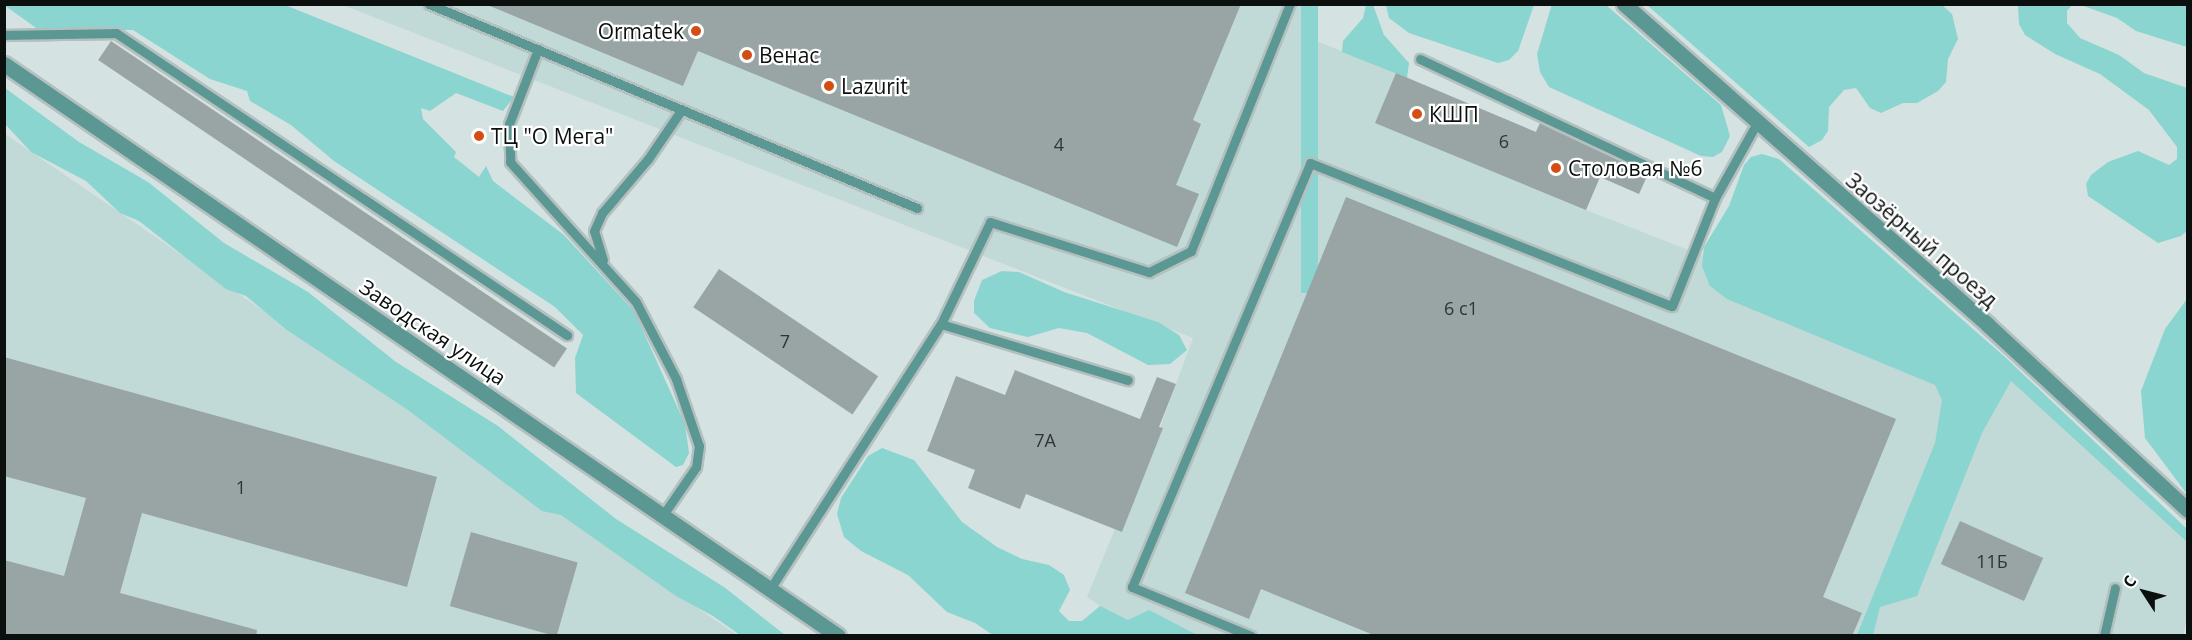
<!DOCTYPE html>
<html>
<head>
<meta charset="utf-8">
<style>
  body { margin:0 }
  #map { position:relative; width:2192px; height:640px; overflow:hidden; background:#d4e2e1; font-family:"Open Sans",sans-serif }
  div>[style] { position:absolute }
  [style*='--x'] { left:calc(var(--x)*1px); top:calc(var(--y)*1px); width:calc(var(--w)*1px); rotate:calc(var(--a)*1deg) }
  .built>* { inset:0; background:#c1d9d7 }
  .green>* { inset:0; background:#8ad5cf; transform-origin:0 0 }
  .building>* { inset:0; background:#98a5a4; transform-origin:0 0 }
  .roads { filter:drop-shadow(2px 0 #b4c0bf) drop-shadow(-2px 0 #b4c0bf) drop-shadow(0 2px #b4c0bf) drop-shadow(0 -2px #b4c0bf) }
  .service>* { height:9px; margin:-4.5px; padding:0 4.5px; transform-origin:4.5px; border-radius:4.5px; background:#5b9793 }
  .minor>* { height:15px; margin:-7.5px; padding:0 7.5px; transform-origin:7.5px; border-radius:7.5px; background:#5b9793 }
  .tertiary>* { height:15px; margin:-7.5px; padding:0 7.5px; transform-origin:7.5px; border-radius:7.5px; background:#5b9793 }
  .dots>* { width:16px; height:16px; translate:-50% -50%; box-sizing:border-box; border:3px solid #fff; border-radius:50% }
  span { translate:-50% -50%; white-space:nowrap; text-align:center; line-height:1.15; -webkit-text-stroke:4.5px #fff; paint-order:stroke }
  .number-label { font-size:18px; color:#2e3534 }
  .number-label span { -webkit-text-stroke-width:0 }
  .poi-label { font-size:21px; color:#0b100f }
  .right { translate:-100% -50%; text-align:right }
  .left { translate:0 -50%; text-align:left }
  .street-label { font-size:21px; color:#0b100f }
  .frame { position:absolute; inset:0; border:6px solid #0b100f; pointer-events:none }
  .north { position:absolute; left:2114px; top:562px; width:60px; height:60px; -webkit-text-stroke:4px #fff; paint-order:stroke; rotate:306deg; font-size:16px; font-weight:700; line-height:24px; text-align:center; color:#0b100f }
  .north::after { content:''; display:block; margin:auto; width:21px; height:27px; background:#0b100f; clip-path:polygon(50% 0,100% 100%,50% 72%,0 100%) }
</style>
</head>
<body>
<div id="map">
  <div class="built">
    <i style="clip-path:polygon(343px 5px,1318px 5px,1305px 36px,1535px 132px,1541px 121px,1610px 150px,1607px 157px,1648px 174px,1639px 194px,1600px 177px,1586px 210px,1995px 370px,2011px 380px,2187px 542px,2187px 618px,2183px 635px,1143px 635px,1087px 597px,1115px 529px,1122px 531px,1193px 338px)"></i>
    <i style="clip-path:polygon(5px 134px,737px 635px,5px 635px)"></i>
  </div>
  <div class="green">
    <i style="clip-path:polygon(1552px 4px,1606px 5px,1721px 105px,1730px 136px,1722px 152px,1713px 157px,1701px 156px,1549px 87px,1540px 72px,1537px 54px)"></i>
    <i style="clip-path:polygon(4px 5px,285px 5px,514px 97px,503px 111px,456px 93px,430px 111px,421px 108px,423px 119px,456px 152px,454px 157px,479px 177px,486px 166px,493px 181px,564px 235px,634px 311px,685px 424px,689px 453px,683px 465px,676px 467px,576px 393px,575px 358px,583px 335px,555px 307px,334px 161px,291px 125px,250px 101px,247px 91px,210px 79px,133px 30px,39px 30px)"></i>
    <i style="left:1301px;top:5px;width:17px;height:288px"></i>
    <i style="clip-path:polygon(1366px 5px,1373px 5px,1384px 35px,1409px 63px,1407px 78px,1342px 52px,1343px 41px,1363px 18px)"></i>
    <i style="clip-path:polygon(1386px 5px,1386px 4px,1534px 5px,1518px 51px,1509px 60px,1498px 63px,1409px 33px,1389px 18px)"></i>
    <i style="clip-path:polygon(1647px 5px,1942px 5px,1952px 14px,1958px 39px,1948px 59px,1946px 82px,1938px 91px,1917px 103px,1903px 103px,1881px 113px,1870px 108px,1856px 88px,1844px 90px,1829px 107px,1828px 131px,1822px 140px,1809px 147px)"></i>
    <i style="clip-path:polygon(2018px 5px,2072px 5px,2067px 11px,2067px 23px,2080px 38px,2119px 55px,2144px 73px,2187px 88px,2188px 230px,2181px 236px,2158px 243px,2088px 196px,2086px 184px,2091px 175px,2108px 162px,2138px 151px,2169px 165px,2177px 159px,2177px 147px,2149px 110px,2100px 74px,2055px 54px,2025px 35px,2019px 24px)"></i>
    <i style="clip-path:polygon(2081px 5px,2187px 5px,2187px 47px,2136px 31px,2117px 18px)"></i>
    <i style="clip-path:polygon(5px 88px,79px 142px,148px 182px,224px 243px,308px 292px,396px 362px,498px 426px,616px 519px,724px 587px,785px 635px,740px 635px,713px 616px,676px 596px,561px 515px,542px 511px,408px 410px,287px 330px,246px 296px,226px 289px,139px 221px,120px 213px,86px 181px,31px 152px,5px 124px)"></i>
    <i style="clip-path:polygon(1762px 154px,1779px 159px,2005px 357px,2187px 529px,2187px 542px,2011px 381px,1982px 433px,1917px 596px,1880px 607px,1873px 635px,1857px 635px,1935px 443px,1942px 400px,1935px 385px,1727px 299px,1710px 286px,1702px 266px,1704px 247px,1729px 206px,1744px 165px,1751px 157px)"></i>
    <i style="clip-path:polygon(1002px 271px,1019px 272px,1064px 292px,1158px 322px,1179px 335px,1187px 350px,1170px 364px,1148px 365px,1087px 333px,1059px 328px,1028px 337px,990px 328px,974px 313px,974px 301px,982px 280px)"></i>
    <i style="clip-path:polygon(2187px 299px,2187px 494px,2145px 438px,2141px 391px,2165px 329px)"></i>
    <i style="clip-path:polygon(882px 448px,914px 460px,962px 522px,997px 547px,1022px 559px,1049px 565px,1064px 575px,1070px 590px,1059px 611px,1069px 621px,1082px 621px,1100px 606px,1128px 620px,1149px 610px,1197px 635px,993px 635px,975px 623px,947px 612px,908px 575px,861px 551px,844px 537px,837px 514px,841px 498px,868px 456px)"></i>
  </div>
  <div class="building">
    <i style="clip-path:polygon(485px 4px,1241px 4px,1193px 120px,1201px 124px,1176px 185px,1199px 194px,1177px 247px,698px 51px,683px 86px)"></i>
    <i style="left:111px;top:41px;width:550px;height:23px;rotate:34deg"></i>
    <i style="clip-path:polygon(1396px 73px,1536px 132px,1540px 123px,1648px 174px,1639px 194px,1600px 177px,1586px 210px,1375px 123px)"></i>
    <i style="clip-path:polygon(1346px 197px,1896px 419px,1823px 597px,1862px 613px,1852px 636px,1376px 636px,1261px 589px,1249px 619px,1185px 593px)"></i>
    <i style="left:719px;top:269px;width:192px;height:46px;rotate:34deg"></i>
    <i style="clip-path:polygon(4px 357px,437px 477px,407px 587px,142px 513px,120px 593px,257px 630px,256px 636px,4px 636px,4px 560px,64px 576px,86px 498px,4px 476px)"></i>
    <i style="clip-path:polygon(1015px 370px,1140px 419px,1157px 377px,1176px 384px,1159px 427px,1163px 428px,1122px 532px,1026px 494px,1020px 509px,968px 488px,975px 470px,927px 451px,956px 376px,1005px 395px)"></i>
    <i style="left:1960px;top:521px;width:91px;height:47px;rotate:24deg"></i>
    <i style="left:471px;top:532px;width:111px;height:77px;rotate:16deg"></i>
  </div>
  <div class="roads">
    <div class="service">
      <i style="--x:429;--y:4;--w:529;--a:22.69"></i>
      <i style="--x:4;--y:35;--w:112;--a:-1"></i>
      <i style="--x:116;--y:33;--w:543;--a:33.81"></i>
      <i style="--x:538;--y:49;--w:80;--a:111.1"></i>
      <i style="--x:509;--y:124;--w:38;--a:88"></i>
      <i style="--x:510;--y:162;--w:188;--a:48"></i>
      <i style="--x:636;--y:302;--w:87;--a:62.5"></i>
      <i style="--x:676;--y:379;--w:71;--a:71.1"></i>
      <i style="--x:699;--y:446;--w:21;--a:98"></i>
      <i style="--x:696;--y:467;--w:58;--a:124.5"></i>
      <i style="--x:1420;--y:59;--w:326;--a:25.2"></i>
      <i style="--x:603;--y:260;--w:30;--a:-107"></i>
      <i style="--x:594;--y:231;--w:20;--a:-66"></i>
      <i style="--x:602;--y:213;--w:71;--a:-49.6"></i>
      <i style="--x:648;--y:159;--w:60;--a:-55.8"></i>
      <i style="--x:941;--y:324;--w:195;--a:16.7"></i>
      <i style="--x:770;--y:589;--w:315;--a:-57.2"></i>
      <i style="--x:941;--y:324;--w:113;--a:-64.3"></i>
      <i style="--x:990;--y:222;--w:167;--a:17.5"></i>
      <i style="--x:1149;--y:272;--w:47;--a:-26.6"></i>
      <i style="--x:1191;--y:251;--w:266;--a:-68.2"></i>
      <i style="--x:1251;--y:636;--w:129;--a:-157.6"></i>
      <i style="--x:1132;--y:587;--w:460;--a:-67.2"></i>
      <i style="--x:1310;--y:163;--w:389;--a:21.6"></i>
      <i style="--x:1672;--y:306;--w:116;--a:-68.3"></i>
      <i style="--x:1715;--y:198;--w:86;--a:-60.8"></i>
      <i style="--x:2104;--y:636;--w:49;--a:-77.1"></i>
    </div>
    <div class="minor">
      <i style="--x:1624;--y:4;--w:485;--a:41.4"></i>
      <i style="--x:1988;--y:325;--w:272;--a:42.8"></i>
    </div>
    <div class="tertiary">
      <i style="--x:4;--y:64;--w:1011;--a:34.44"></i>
    </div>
  </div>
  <div class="dots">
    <i style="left:696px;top:31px;background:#d44e11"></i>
    <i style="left:747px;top:55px;background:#d44e11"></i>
    <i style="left:829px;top:86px;background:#d44e11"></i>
    <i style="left:1417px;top:114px;background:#d44e11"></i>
    <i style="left:479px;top:136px;background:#d44e11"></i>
    <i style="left:1556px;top:168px;background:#d44e11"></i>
  </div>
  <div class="number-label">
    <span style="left:1504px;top:141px">6</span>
    <span style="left:1059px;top:144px">4</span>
    <span style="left:1461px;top:308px">6 с1</span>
    <span style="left:785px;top:341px">7</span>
    <span style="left:1045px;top:440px">7А</span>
    <span style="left:241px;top:487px">1</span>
    <span style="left:1992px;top:561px">11Б</span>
  </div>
  <div class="poi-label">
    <span class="right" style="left:684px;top:31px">Ormatek</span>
    <span class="left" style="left:759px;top:55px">Венас</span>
    <span class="left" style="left:841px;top:86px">Lazurit</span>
    <span class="left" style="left:1429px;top:114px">КШП</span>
    <span class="left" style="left:491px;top:136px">ТЦ "О Мега"</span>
    <span class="left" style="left:1568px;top:168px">Столовая №6</span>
  </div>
  <div class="street-label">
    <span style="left:1922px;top:240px;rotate:41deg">Заозёрный проезд</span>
    <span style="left:433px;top:332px;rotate:34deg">Заводская улица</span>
  </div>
  <div class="frame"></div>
  <div class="north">С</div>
</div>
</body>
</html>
